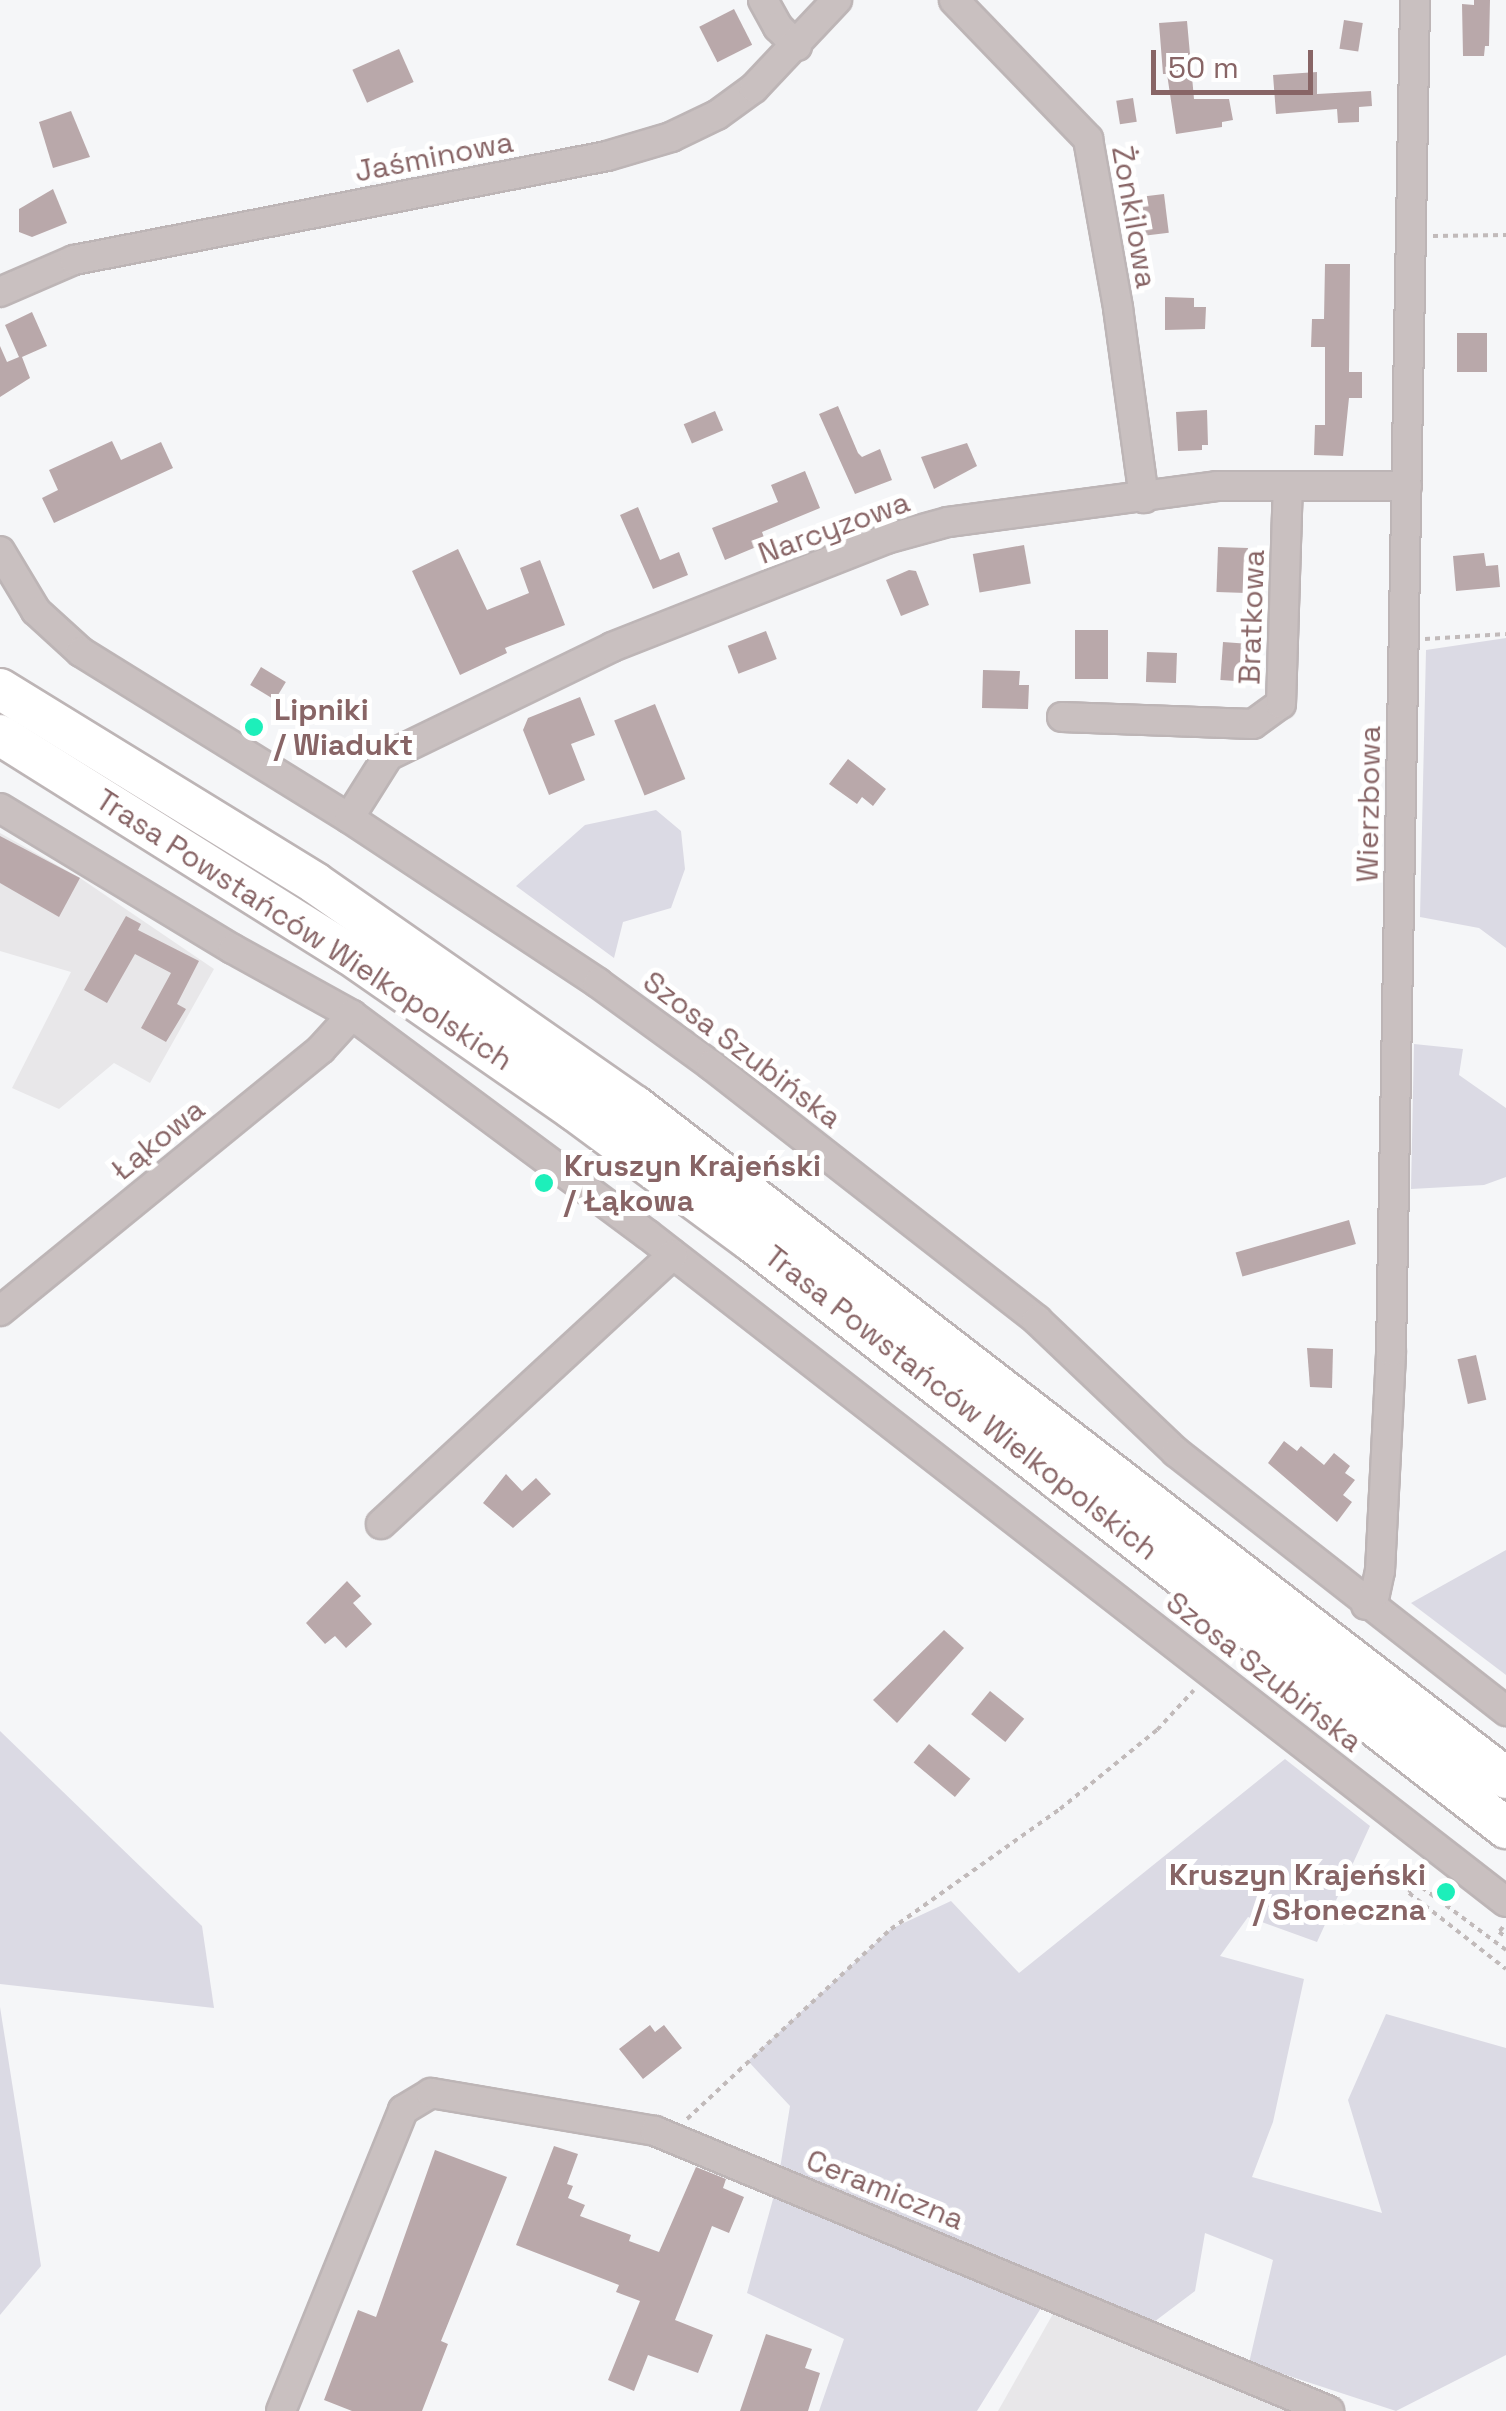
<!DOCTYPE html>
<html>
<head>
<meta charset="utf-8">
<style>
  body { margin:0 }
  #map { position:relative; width:1506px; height:2411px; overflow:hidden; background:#f5f6f8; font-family:"Space Grotesk",sans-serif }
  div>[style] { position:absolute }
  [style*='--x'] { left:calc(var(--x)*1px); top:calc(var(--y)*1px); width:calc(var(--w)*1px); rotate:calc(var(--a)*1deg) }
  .built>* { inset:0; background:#e8e7e9 }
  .green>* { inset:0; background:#dbdae4 }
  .building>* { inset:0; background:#b9a8aa; transform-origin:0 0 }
  .path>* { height:4px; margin-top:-2px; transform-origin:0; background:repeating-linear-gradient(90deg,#c1baba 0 5px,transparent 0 10px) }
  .roads { filter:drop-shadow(2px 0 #bdb5b6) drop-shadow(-2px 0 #bdb5b6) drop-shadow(0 2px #bdb5b6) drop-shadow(0 -2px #bdb5b6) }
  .minor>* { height:28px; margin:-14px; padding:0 14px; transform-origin:14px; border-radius:14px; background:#c9c0c0 }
  .highway>* { height:40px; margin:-20px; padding:0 20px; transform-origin:20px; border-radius:20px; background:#fff }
  .dots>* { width:28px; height:28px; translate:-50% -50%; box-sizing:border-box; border:5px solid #fff; border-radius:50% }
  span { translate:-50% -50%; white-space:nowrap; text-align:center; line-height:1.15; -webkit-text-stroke:10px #fff; paint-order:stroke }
  .street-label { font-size:30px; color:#886566 }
  .poi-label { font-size:30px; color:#886566; font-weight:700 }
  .left { translate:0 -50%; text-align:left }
  .right { translate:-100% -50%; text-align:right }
  .scale { position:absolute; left:1151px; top:50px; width:162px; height:45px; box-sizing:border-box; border:5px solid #886566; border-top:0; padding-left:12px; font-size:30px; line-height:35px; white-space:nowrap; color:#886566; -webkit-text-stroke:8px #fff; paint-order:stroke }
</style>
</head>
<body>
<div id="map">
  <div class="built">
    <i style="clip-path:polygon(0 833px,80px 878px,214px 969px,150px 1083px,114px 1063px,59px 1109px,12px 1088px,71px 972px,0 951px)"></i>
    <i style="clip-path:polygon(1062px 2298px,1319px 2411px,998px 2411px)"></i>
  </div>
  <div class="green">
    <i style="clip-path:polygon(1506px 638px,1506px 948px,1479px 928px,1420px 917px,1426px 650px)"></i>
    <i style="clip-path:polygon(656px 810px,681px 831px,685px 869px,671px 908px,623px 922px,614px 958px,516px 886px,585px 825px)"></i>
    <i style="clip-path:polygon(1414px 1044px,1463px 1049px,1459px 1075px,1506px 1108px,1506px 1177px,1484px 1185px,1411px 1189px)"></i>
    <i style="clip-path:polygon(1506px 1550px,1506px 1675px,1411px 1603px)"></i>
    <i style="clip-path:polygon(0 1731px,202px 1926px,214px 2008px,0 1984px)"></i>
    <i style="clip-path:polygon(1285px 1759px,1370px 1826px,1317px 1942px,1248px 1917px,1220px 1956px,1304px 1979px,1273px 2122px,1252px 2177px,1382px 2213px,1348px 2100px,1386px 2014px,1506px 2048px,1506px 2355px,1396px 2411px,1249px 2363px,1273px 2260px,1205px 2233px,1195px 2291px,1150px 2325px,1054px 2287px,977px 2411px,819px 2411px,844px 2339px,747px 2293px,778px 2181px,790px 2106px,748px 2061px,891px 1929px,951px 1901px,1019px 1973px)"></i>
    <i style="clip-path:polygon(0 2007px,41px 2266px,0 2315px)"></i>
  </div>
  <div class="building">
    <i style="clip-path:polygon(1474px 0,1490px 0,1489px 46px,1485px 46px,1484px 56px,1463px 56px,1462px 4px,1474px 5px)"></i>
    <i style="left:734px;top:9px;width:40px;height:39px;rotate:63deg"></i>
    <i style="left:1344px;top:20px;width:19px;height:29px;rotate:9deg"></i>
    <i style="clip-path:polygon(1187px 21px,1194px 99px,1229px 99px,1233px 120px,1222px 122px,1222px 127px,1176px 134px,1167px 74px,1163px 74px,1159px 23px)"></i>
    <i style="left:399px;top:49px;width:36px;height:51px;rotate:66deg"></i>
    <i style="clip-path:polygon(1317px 72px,1317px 94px,1371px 91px,1372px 106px,1359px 107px,1359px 122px,1338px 123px,1337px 109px,1276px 114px,1273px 75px)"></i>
    <i style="left:1133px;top:98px;width:24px;height:17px;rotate:81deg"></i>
    <i style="clip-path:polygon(71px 111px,90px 157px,53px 168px,39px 122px)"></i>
    <i style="clip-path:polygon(53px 189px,67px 223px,32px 237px,19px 232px,19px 209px)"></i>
    <i style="left:1164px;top:194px;width:39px;height:29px;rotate:83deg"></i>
    <i style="clip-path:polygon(1325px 264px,1350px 264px,1349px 372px,1362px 372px,1362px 398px,1349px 398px,1343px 456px,1314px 455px,1315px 425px,1325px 425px,1325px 347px,1311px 347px,1312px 319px,1324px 319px)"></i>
    <i style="clip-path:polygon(1165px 297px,1194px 298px,1194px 307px,1206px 307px,1205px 329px,1165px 330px)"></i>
    <i style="clip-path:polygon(32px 312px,47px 346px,22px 357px,30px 378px,0 397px,0 346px,7px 362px,19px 357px,5px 325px)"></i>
    <i style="left:1457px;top:333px;width:30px;height:39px"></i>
    <i style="clip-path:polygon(838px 406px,858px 453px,862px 457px,880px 449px,892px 480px,855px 494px,819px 414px)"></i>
    <i style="clip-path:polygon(1207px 410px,1208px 445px,1202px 445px,1202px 450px,1178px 451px,1176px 412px)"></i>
    <i style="left:715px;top:411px;width:21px;height:34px;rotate:67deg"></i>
    <i style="clip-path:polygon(112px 441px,121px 460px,161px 442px,173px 468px,54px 523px,42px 498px,58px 490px,49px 470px)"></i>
    <i style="clip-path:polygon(967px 443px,977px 466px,934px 489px,921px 457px)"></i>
    <i style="clip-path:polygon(805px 471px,820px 508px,762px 532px,766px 543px,725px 560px,712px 528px,778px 502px,771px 485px)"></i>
    <i style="clip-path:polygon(638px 507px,660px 560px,679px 552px,688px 575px,653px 589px,620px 515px)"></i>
    <i style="left:1024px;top:545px;width:39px;height:52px;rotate:80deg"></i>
    <i style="left:1218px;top:547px;width:30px;height:45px;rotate:2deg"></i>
    <i style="clip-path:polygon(458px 549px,487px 610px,529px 593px,520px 568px,540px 560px,565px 625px,505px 648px,507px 653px,460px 675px,412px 571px)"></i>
    <i style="clip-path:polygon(1484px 553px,1486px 566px,1498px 565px,1500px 587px,1456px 591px,1453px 556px)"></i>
    <i style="clip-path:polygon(909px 570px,916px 571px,929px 605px,901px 616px,886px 580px)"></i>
    <i style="left:1075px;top:630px;width:33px;height:49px"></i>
    <i style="left:766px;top:631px;width:30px;height:41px;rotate:69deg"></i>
    <i style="left:1223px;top:642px;width:27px;height:38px;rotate:4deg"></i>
    <i style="left:1147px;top:652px;width:30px;height:30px;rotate:2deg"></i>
    <i style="left:261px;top:667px;width:29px;height:21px;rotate:31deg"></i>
    <i style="clip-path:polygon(983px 670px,1020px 671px,1019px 685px,1029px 685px,1028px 709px,982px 708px)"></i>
    <i style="clip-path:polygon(580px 697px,595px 735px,571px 744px,585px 780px,549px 795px,523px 730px,528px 718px)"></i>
    <i style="left:655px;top:704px;width:81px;height:44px;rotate:68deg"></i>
    <i style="clip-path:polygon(848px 759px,886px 789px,873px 806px,862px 797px,857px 804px,829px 784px)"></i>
    <i style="clip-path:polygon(0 836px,80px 878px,59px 917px,0 883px)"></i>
    <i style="clip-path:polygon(126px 916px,141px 924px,138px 930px,199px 961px,177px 1004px,186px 1009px,166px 1042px,141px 1028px,171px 973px,135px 954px,107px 1003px,84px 990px)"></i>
    <i style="left:1349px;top:1220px;width:25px;height:118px;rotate:74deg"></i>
    <i style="clip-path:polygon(1307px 1348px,1333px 1349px,1332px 1388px,1310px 1387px)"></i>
    <i style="left:1476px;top:1355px;width:46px;height:19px;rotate:77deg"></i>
    <i style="clip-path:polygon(1284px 1441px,1297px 1451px,1301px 1446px,1324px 1465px,1334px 1453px,1350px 1466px,1345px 1473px,1355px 1480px,1343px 1495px,1352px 1502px,1337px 1522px,1268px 1463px)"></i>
    <i style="clip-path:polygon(506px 1474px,522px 1491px,536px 1478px,551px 1494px,513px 1528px,483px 1503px)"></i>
    <i style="clip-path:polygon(347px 1581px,361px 1596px,353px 1603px,372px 1624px,346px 1648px,335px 1636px,325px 1644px,306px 1623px)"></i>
    <i style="clip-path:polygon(944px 1630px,964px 1648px,897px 1723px,873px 1700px)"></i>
    <i style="left:990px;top:1691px;width:44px;height:30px;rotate:39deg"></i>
    <i style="left:929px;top:1744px;width:54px;height:24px;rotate:40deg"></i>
    <i style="clip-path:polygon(650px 2025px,655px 2032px,664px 2025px,682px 2048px,643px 2079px,619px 2049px)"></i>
    <i style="clip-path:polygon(554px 2146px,578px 2154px,567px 2184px,573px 2186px,568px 2198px,585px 2205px,580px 2216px,631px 2235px,629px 2241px,659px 2252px,696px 2167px,726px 2179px,723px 2188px,744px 2197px,729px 2233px,712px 2226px,675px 2320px,713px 2335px,698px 2373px,648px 2355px,634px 2391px,608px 2380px,640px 2301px,616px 2292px,619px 2285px,516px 2245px)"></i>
    <i style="clip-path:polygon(435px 2150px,507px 2177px,441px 2341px,448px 2344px,422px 2411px,352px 2411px,324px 2400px,358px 2310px,376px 2317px)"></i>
    <i style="clip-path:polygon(766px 2334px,812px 2349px,805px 2368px,820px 2373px,808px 2411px,740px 2411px)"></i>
  </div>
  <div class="path">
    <i style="--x:1433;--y:236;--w:73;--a:-0.8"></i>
    <i style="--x:1425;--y:639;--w:81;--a:-3.5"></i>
    <i style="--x:1503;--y:1927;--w:6;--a:129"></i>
    <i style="--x:1499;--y:1932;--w:9;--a:36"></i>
    <i style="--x:1506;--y:1950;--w:112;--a:-143.3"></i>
    <i style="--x:1416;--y:1883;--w:12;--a:125"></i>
    <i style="--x:1409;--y:1893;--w:123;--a:38.1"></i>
    <i style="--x:687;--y:2119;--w:279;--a:-43"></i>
    <i style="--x:891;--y:1929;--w:207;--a:-35.4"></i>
    <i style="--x:1060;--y:1809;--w:125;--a:-39.2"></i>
    <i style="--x:1157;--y:1730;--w:54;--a:-47.2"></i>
  </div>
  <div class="roads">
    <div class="minor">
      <i style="--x:763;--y:0;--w:31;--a:61"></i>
      <i style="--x:778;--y:27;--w:27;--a:45"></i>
      <i style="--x:954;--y:0;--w:193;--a:46"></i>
      <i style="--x:1088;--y:139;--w:172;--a:79.9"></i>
      <i style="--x:1118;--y:308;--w:192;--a:82.2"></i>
      <i style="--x:0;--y:292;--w:81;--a:-23.4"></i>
      <i style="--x:74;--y:260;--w:543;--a:-11.04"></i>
      <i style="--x:607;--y:156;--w:67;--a:-16.5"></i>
      <i style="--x:671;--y:137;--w:51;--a:-25.6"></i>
      <i style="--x:717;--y:115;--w:46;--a:-36.1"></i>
      <i style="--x:754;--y:88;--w:121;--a:-46.7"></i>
      <i style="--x:0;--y:551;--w:70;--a:59"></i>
      <i style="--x:36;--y:611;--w:61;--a:42.3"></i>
      <i style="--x:81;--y:652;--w:315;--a:31.8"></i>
      <i style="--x:349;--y:818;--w:299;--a:33.5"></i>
      <i style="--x:598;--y:983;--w:140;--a:36"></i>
      <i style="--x:711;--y:1065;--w:414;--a:38"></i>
      <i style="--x:1037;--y:1320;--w:192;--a:43.5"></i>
      <i style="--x:1176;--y:1452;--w:420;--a:38.1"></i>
      <i style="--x:1062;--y:717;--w:191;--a:2.1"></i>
      <i style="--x:1253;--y:724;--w:34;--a:-36"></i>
      <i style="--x:1281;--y:704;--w:218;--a:-88.2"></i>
      <i style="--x:0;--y:808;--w:272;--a:31.2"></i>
      <i style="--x:233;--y:949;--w:136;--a:29"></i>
      <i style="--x:352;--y:1015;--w:367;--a:36.6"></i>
      <i style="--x:647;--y:1234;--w:1088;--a:37.87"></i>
      <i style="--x:349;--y:818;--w:73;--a:-57.8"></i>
      <i style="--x:388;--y:756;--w:249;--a:-25.9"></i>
      <i style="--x:612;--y:647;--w:295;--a:-21.5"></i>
      <i style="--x:886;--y:539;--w:64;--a:-15.3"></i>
      <i style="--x:948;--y:522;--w:271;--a:-7.6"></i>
      <i style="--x:1217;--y:486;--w:190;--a:0"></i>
      <i style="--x:0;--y:1311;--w:414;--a:-39.2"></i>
      <i style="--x:321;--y:1049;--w:46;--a:-47.6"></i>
      <i style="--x:381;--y:1524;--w:397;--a:-42.7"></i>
      <i style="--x:1366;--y:1605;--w:14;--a:-51"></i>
      <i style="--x:1375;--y:1594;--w:24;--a:-78"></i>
      <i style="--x:1380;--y:1571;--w:220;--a:-87.1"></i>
      <i style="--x:1391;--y:1351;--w:1351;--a:-88.98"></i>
      <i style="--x:281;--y:2411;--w:325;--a:-67.9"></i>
      <i style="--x:403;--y:2110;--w:33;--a:-31"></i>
      <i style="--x:431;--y:2093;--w:227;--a:9.6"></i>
      <i style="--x:655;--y:2131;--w:730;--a:22.56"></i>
    </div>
    <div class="highway">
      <i style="--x:0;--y:689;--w:370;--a:31.6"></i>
      <i style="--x:315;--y:883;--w:390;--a:34.9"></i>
      <i style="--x:635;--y:1106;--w:1100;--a:37.65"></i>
      <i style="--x:0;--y:735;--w:411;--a:32.1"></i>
      <i style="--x:348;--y:953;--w:275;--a:34.8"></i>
      <i style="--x:574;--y:1110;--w:219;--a:36.5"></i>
      <i style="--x:750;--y:1240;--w:958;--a:37.87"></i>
    </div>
  </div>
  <div class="dots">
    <i style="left:254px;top:727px;background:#1defba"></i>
    <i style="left:544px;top:1183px;background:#1defba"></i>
    <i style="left:1446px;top:1892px;background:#1defba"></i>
  </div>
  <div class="street-label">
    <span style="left:434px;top:157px;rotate:-11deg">Jaśminowa</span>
    <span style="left:1134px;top:217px;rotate:80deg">Żonkilowa</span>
    <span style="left:834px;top:528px;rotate:-20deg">Narcyzowa</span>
    <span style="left:1252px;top:617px;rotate:-88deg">Bratkowa</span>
    <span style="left:1369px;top:804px;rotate:-89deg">Wierzbowa</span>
    <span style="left:304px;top:930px;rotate:33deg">Trasa Powstańców Wielkopolskich</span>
    <span style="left:742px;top:1050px;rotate:37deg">Szosa Szubińska</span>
    <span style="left:158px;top:1140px;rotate:-39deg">Łąkowa</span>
    <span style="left:961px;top:1403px;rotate:38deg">Trasa Powstańców Wielkopolskich</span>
    <span style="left:1264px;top:1672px;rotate:38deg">Szosa Szubińska</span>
    <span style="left:885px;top:2190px;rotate:22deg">Ceramiczna</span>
  </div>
  <div class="poi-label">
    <span class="left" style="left:274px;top:727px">Lipniki<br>/ Wiadukt</span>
    <span class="left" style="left:564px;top:1183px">Kruszyn Krajeński<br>/ Łąkowa</span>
    <span class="right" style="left:1426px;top:1892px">Kruszyn Krajeński<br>/ Słoneczna</span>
  </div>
  <div class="scale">50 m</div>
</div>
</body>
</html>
